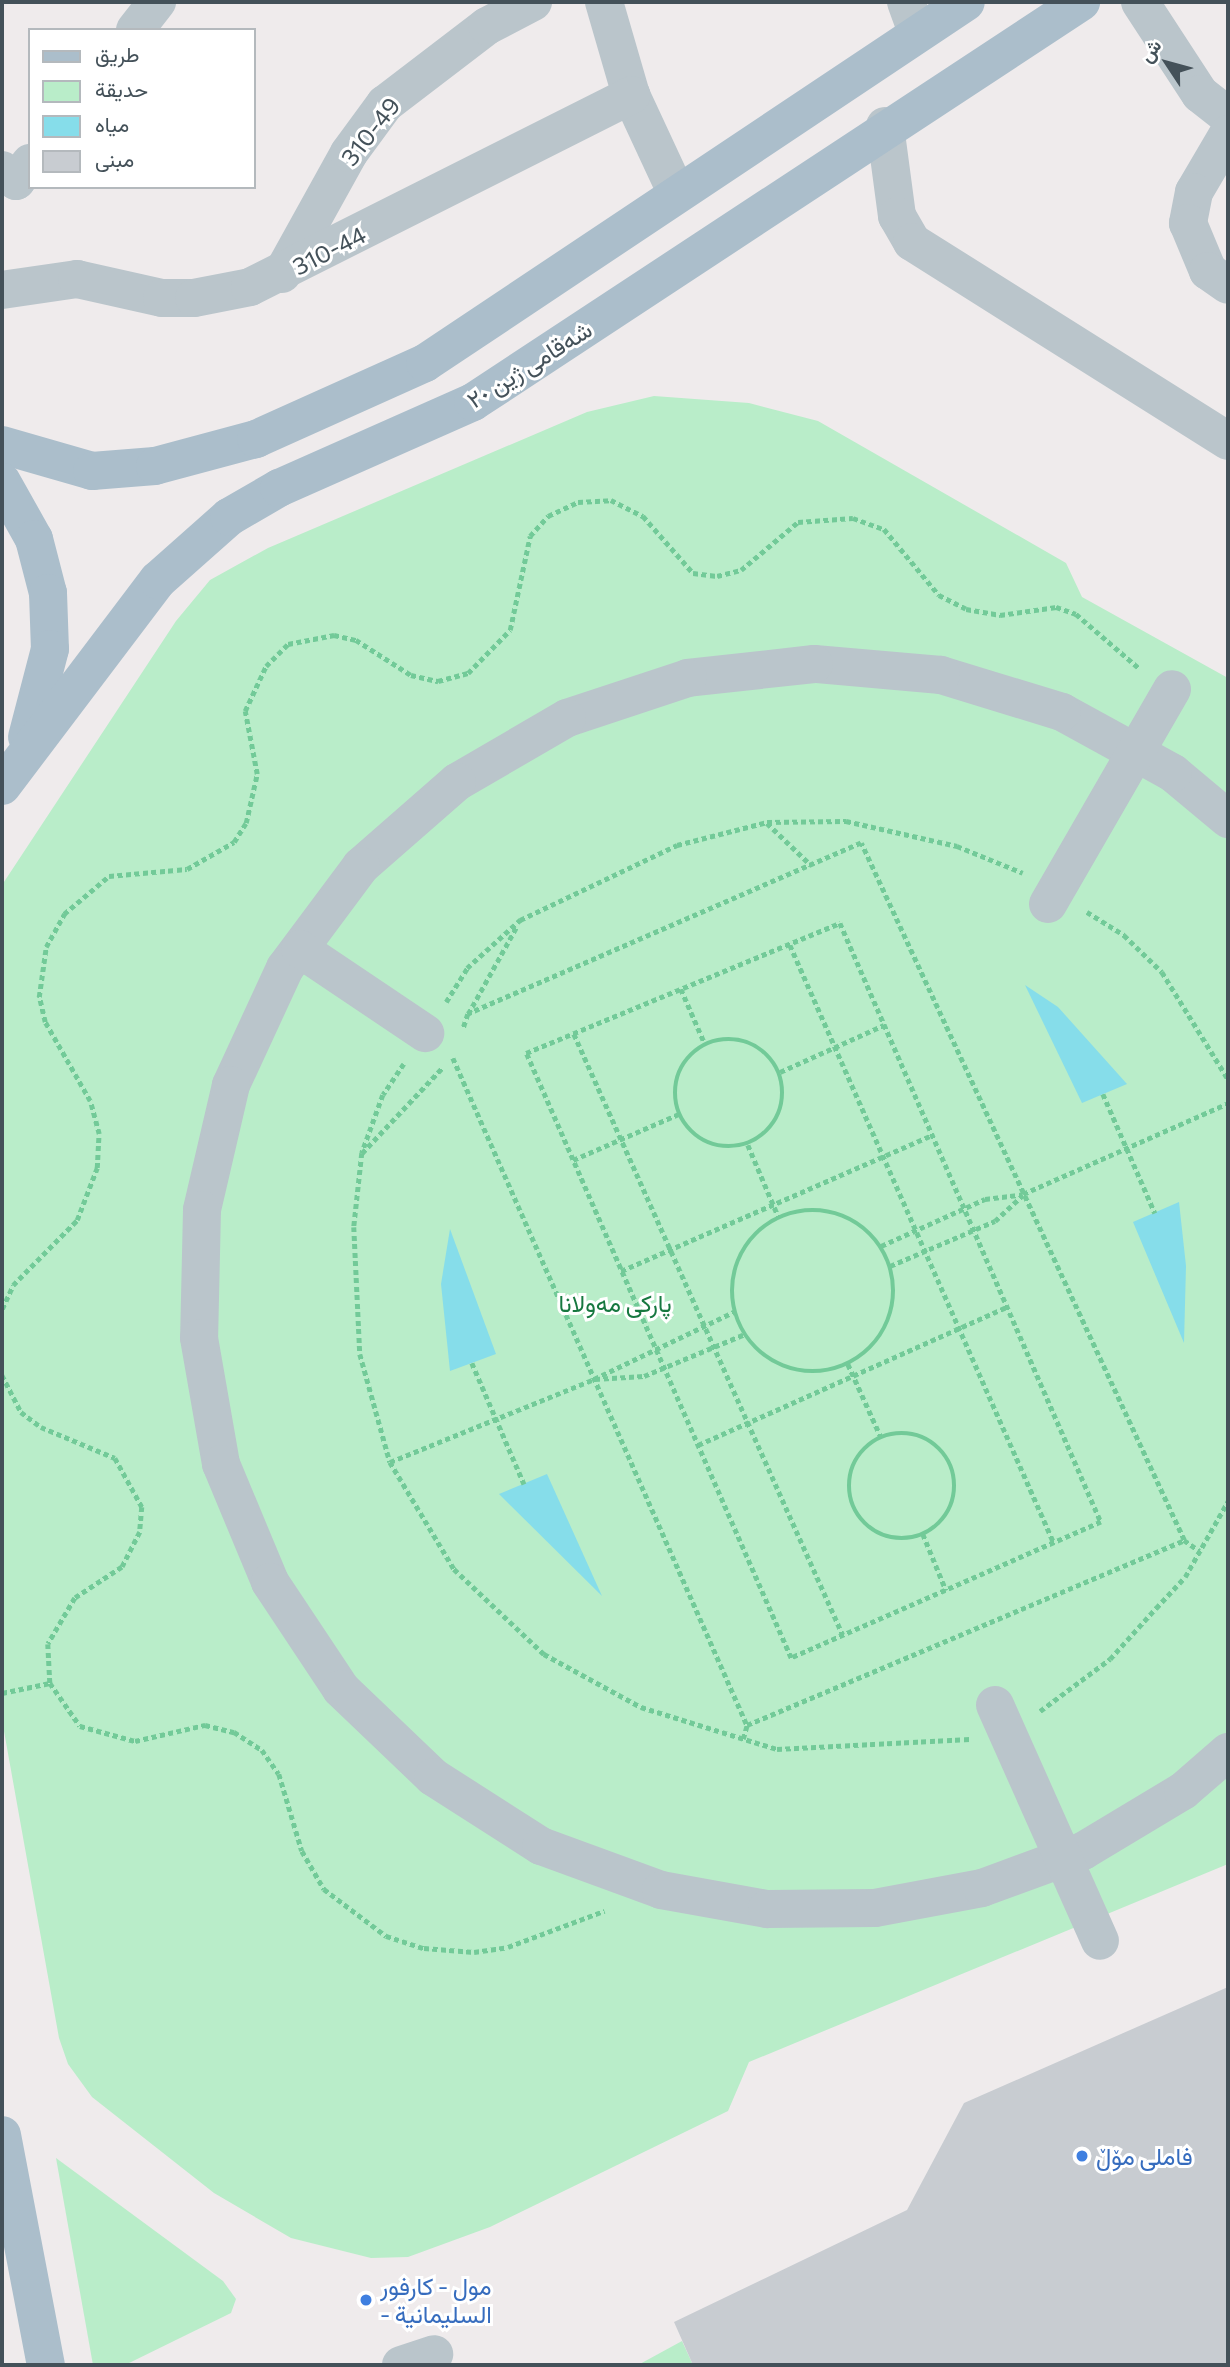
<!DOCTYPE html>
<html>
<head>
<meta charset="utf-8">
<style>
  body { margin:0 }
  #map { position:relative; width:1230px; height:2367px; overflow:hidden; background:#efebec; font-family:Commissioner,Vazirmatn,sans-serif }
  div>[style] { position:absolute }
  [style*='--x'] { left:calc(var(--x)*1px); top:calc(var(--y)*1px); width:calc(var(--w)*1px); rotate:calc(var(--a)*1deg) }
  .green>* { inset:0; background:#b9edc9 }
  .water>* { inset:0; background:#86ddea }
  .building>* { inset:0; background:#c8ccd1 }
  .path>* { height:4.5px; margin-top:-2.25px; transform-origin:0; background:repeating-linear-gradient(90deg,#72ca98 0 5px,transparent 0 8.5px) }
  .path>.ring { margin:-2.25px; padding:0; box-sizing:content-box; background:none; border:4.5px solid #72ca98; border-radius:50% }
  .minor>* { height:38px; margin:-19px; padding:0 19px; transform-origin:19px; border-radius:19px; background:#bac5cb }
  .major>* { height:38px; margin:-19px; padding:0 19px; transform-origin:19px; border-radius:19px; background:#abbecb }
  .dots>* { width:19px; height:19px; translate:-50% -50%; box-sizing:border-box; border:4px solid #fff; border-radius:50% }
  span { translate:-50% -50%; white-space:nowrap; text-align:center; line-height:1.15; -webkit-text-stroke:6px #fff; paint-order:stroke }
  .street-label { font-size:24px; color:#445159 }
  .park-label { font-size:24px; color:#177840 }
  .shop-label { font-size:24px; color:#366cbe }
  .left { translate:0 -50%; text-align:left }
  .frame { position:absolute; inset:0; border:4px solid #445159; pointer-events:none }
  .legend { position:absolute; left:28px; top:28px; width:228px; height:161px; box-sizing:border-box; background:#fff; border:2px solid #b4b9bd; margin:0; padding:9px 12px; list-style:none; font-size:21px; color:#445159 }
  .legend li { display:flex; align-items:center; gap:14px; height:35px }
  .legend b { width:35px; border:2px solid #b4b9bd }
  .north { position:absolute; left:1132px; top:28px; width:70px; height:70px; -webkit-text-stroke:5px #fff; paint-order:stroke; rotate:306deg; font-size:19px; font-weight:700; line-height:28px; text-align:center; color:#445159 }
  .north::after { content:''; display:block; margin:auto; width:24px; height:32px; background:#445159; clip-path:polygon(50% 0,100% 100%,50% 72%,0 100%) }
</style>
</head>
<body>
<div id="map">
  <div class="green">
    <i style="clip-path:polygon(654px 396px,749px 403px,818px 421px,1066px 563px,1082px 597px,1228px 678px,1228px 1864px,749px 2062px,728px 2111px,490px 2227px,408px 2257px,371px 2258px,291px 2238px,214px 2193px,92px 2097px,68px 2064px,59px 2038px,2px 1720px,2px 885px,176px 621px,210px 580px,268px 548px,587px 412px)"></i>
    <i style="clip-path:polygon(56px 2158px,223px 2281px,236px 2299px,231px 2313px,125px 2365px,93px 2365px)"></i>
    <i style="clip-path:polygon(682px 2341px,693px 2365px,638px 2365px)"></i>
  </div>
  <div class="water">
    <i style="clip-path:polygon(1025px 985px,1058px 1007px,1127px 1084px,1082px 1103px)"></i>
    <i style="clip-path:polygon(1179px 1202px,1186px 1266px,1184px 1343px,1133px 1222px)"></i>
    <i style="clip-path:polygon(450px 1229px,496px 1354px,450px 1371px,441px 1284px)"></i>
    <i style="clip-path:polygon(547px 1474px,602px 1596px,499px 1494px)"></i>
  </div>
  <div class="building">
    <i style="clip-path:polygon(1228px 1987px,1228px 2365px,693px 2365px,674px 2322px,907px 2210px,964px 2103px)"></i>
  </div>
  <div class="path">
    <i style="--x:767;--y:823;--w:61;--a:43.7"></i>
    <i style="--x:1087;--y:912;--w:44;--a:31.9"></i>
    <i style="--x:1124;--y:935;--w:53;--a:44.2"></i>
    <i style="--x:1162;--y:972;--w:126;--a:58.3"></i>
    <i style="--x:840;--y:923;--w:653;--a:66.46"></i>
    <i style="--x:1101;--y:1522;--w:339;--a:156.3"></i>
    <i style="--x:791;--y:1658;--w:660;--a:-113.65"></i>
    <i style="--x:526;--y:1053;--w:340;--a:-22.5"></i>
    <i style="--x:790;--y:945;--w:654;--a:66.18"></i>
    <i style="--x:681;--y:989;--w:60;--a:66.4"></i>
    <i style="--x:446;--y:1002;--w:40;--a:-58"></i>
    <i style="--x:467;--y:968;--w:72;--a:-42.2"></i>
    <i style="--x:520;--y:920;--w:174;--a:-25.5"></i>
    <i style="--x:677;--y:845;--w:93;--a:-14.3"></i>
    <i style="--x:767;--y:822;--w:79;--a:-0.7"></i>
    <i style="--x:846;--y:821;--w:114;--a:12.7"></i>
    <i style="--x:957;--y:846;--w:71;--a:22.2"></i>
    <i style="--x:468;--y:1014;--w:101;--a:-60.9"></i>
    <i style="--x:574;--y:1034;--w:658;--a:65.89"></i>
    <i class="ring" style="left:675px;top:1039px;width:103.5px;height:103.5px"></i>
    <i style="--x:453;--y:1058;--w:729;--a:66.21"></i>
    <i style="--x:747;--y:1725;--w:475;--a:-22.9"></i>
    <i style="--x:1184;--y:1540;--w:768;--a:-114.86"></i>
    <i style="--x:861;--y:843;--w:429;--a:156.5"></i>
    <i style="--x:468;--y:1014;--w:16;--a:108"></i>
    <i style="--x:404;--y:1064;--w:37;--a:124"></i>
    <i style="--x:383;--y:1095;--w:62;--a:109.9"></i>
    <i style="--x:362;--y:1153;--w:74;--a:96.2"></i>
    <i style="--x:354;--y:1227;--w:127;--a:87.3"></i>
    <i style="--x:360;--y:1354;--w:112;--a:74.5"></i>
    <i style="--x:390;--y:1462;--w:125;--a:59.1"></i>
    <i style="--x:454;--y:1569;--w:124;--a:43.4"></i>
    <i style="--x:544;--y:1654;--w:111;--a:28.7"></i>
    <i style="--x:641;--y:1707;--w:142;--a:17.2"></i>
    <i style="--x:777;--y:1749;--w:193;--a:-3"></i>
    <i style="--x:780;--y:1072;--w:114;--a:-24.3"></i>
    <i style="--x:1103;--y:1094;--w:130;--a:66.4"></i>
    <i style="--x:748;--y:1145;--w:79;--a:67"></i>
    <i style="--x:362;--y:1153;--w:118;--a:-46.7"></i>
    <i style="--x:573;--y:1160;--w:116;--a:-23.5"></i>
    <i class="ring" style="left:732px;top:1210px;width:157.5px;height:157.5px"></i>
    <i style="--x:881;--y:1246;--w:114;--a:-24.3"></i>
    <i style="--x:985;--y:1199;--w:38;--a:-7"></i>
    <i style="--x:1023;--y:1194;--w:224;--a:-23.9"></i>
    <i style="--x:890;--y:1266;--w:114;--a:-23.2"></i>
    <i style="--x:995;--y:1221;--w:38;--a:-43"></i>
    <i style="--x:621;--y:1271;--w:339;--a:-23.6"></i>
    <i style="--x:2;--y:1309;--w:26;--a:-65"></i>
    <i style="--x:13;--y:1285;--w:91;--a:-45.4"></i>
    <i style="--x:77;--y:1220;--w:56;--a:-69"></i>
    <i style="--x:97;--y:1168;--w:34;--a:-87"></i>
    <i style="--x:99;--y:1134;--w:34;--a:-105"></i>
    <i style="--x:90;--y:1101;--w:91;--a:-119.7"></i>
    <i style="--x:45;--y:1022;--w:26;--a:-103"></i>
    <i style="--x:39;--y:997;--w:50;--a:-82"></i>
    <i style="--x:46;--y:947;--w:38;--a:-61"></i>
    <i style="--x:64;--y:914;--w:59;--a:-40.2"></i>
    <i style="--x:109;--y:876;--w:78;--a:-5.1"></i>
    <i style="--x:187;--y:869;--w:54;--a:-29.9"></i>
    <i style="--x:234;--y:842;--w:22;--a:-58"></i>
    <i style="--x:246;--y:823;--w:50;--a:-77.3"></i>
    <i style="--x:257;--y:774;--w:64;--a:-100.8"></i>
    <i style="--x:245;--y:711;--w:50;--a:-65"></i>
    <i style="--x:266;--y:666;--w:31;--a:-45"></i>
    <i style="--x:288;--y:644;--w:47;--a:-11.1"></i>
    <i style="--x:334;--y:635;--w:23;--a:13"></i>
    <i style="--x:356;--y:640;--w:65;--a:32.5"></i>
    <i style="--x:411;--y:675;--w:28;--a:13"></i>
    <i style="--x:438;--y:681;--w:31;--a:-15"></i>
    <i style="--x:468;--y:673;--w:60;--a:-45.7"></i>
    <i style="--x:510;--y:630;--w:96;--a:-78"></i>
    <i style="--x:530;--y:536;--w:27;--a:-48"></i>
    <i style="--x:548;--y:516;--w:33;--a:-25"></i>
    <i style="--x:578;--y:502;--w:33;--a:-3"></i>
    <i style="--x:611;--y:500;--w:36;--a:27"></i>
    <i style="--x:643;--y:516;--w:76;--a:48.7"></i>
    <i style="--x:693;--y:573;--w:24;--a:7"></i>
    <i style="--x:717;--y:576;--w:25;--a:-14"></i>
    <i style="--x:741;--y:570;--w:75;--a:-40.1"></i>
    <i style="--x:798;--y:522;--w:55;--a:-4.2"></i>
    <i style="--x:853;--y:518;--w:33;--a:20"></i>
    <i style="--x:884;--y:529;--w:86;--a:50.2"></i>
    <i style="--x:939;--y:595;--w:30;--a:27"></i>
    <i style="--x:966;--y:609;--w:35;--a:10"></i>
    <i style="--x:1000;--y:615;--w:57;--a:-8.1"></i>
    <i style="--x:1056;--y:607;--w:21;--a:19"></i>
    <i style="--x:1076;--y:614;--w:84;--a:40.7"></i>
    <i style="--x:472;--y:1363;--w:132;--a:66.7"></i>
    <i style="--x:848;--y:1364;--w:80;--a:65.7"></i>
    <i style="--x:2;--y:1375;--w:42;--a:62.8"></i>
    <i style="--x:21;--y:1412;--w:25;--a:37"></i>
    <i style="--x:41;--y:1427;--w:80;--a:22.7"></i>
    <i style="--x:115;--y:1458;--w:56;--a:61.1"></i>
    <i style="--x:142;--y:1507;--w:25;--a:95"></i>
    <i style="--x:140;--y:1532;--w:39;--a:117"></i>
    <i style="--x:122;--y:1567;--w:56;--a:146.6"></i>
    <i style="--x:75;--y:1598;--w:53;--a:120.4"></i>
    <i style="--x:48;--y:1644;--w:39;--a:87"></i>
    <i style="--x:50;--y:1683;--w:52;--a:55.1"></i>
    <i style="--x:80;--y:1726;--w:57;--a:15.3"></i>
    <i style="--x:135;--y:1741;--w:72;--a:-12.9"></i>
    <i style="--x:205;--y:1725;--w:30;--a:14"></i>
    <i style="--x:234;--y:1732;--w:33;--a:33"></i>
    <i style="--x:262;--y:1750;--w:29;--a:55"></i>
    <i style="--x:279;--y:1774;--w:80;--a:73.4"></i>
    <i style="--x:302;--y:1851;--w:44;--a:59.9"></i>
    <i style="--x:324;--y:1889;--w:78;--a:37.2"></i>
    <i style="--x:386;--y:1936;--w:40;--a:18"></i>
    <i style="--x:424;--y:1948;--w:50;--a:4.6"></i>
    <i style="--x:474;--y:1952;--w:34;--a:-8"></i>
    <i style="--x:508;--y:1947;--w:103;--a:-20.6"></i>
    <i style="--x:595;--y:1379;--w:49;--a:-3.5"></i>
    <i style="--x:644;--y:1376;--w:109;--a:-22.6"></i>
    <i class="ring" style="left:849px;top:1433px;width:101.5px;height:101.5px"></i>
    <i style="--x:698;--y:1445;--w:338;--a:-24.1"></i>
    <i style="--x:390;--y:1462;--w:220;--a:-22.1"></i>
    <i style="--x:594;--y:1379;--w:157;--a:-25.7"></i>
    <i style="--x:923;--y:1534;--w:61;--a:67.7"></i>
    <i style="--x:1184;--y:1540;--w:19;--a:35"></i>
    <i style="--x:2;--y:1693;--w:49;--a:-11.8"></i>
    <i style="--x:1040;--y:1711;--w:87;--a:-36.6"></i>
    <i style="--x:1110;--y:1659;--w:69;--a:-48"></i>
    <i style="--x:1156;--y:1608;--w:42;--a:-46.9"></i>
    <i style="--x:1185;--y:1577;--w:87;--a:-60.5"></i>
    <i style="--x:743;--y:1739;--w:15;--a:-74"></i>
  </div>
  <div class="minor">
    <i style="--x:604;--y:2;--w:97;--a:73.8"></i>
    <i style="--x:631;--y:95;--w:109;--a:65.1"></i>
    <i style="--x:906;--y:2;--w:33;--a:70"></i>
    <i style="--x:1140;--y:2;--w:110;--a:56.9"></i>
    <i style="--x:1200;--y:94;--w:36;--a:38"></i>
    <i style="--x:135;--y:30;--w:36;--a:-52"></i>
    <i style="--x:885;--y:126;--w:91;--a:82.4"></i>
    <i style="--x:897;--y:216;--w:30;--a:60"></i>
    <i style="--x:912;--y:242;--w:373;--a:32.2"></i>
    <i style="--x:1228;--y:134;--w:67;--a:120.4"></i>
    <i style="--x:1194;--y:192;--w:32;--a:101"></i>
    <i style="--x:1188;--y:223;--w:52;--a:67.4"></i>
    <i style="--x:1208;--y:271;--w:24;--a:35"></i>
    <i style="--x:2;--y:170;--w:18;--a:38"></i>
    <i style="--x:16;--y:181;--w:23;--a:-52"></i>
    <i style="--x:282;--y:274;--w:138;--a:-61"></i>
    <i style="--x:349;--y:153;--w:61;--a:-53.7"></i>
    <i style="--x:385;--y:104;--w:128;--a:-37.4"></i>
    <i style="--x:487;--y:26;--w:52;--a:-27.6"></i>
    <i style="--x:2;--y:290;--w:76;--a:-8.3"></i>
    <i style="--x:77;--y:279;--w:87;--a:12.6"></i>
    <i style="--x:162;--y:298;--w:32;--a:0"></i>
    <i style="--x:194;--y:298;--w:57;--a:-11.1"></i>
    <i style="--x:250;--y:287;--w:427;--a:-26.7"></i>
    <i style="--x:1228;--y:819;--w:72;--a:-140.1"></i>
    <i style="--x:1173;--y:773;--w:127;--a:-151.2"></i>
    <i style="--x:1062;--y:712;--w:127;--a:-163"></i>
    <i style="--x:941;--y:675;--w:127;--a:-175"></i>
    <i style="--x:814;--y:664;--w:127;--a:173.7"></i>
    <i style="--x:688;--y:678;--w:127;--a:161.7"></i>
    <i style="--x:567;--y:718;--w:127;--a:149.8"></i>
    <i style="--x:457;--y:782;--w:128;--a:138.8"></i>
    <i style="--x:361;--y:866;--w:127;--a:126.7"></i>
    <i style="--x:285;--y:968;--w:129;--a:114.8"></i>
    <i style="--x:231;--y:1085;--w:128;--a:103.1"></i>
    <i style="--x:202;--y:1210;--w:128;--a:91.3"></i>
    <i style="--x:199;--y:1338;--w:128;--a:80.1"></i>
    <i style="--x:221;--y:1464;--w:128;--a:67.4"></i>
    <i style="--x:270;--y:1582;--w:128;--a:56.4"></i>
    <i style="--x:341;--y:1689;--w:127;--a:43.7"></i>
    <i style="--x:433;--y:1777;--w:128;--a:32.6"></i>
    <i style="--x:541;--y:1846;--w:128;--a:20.1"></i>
    <i style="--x:661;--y:1890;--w:108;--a:10.2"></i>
    <i style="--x:767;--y:1909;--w:108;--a:-0.5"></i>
    <i style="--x:875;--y:1908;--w:109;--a:-10.6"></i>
    <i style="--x:982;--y:1888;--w:108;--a:-20.1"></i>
    <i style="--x:1083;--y:1851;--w:117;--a:-31"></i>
    <i style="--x:1183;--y:1791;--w:60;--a:-40.9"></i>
    <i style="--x:1048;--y:904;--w:248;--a:-60"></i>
    <i style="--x:300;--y:949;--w:151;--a:33.9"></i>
    <i style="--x:995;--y:1705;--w:258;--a:66"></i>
    <i style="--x:401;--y:2365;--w:35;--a:-18"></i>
  </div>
  <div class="major">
    <i style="--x:2;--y:445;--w:94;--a:16.1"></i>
    <i style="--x:92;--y:471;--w:63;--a:-4.5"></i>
    <i style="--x:155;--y:466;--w:105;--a:-15"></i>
    <i style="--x:256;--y:439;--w:185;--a:-24.2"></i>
    <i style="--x:425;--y:363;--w:650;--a:-33.71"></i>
    <i style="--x:2;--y:482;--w:65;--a:60.7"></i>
    <i style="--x:34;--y:539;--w:56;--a:75.5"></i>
    <i style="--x:48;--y:593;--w:56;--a:88"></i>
    <i style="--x:50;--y:649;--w:91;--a:104.6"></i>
    <i style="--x:2;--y:786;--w:258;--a:-52.9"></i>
    <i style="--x:158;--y:580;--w:95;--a:-41.6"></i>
    <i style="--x:229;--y:517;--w:58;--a:-30.1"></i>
    <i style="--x:279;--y:488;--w:212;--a:-23.9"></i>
    <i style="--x:473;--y:402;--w:728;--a:-33.34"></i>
    <i style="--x:2;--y:2135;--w:234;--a:79.2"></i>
  </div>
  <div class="dots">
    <i style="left:1082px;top:2156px;background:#3f7fe0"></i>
    <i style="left:366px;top:2300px;background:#3f7fe0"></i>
  </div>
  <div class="street-label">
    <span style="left:370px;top:131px;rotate:-52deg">310-49</span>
    <span style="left:329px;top:250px;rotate:-27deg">310-44</span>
    <span style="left:529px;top:364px;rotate:-32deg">شەقامی ژین ٢٠</span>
  </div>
  <div class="park-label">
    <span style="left:615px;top:1303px">پارکی مەولانا</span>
  </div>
  <div class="shop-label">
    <span class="left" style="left:1096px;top:2156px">فاملی مۆڵ</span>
    <span class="left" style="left:380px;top:2300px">مول - كارفور<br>- السليمانية</span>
  </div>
  <div class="frame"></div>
  <ul class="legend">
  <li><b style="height:9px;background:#abbecb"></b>طريق</li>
  <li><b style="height:19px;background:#b9edc9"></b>حديقة</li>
  <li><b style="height:19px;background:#86ddea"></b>مياه</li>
  <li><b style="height:19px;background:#c8ccd1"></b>مبنى</li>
  </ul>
  <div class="north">ش</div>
</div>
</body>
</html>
